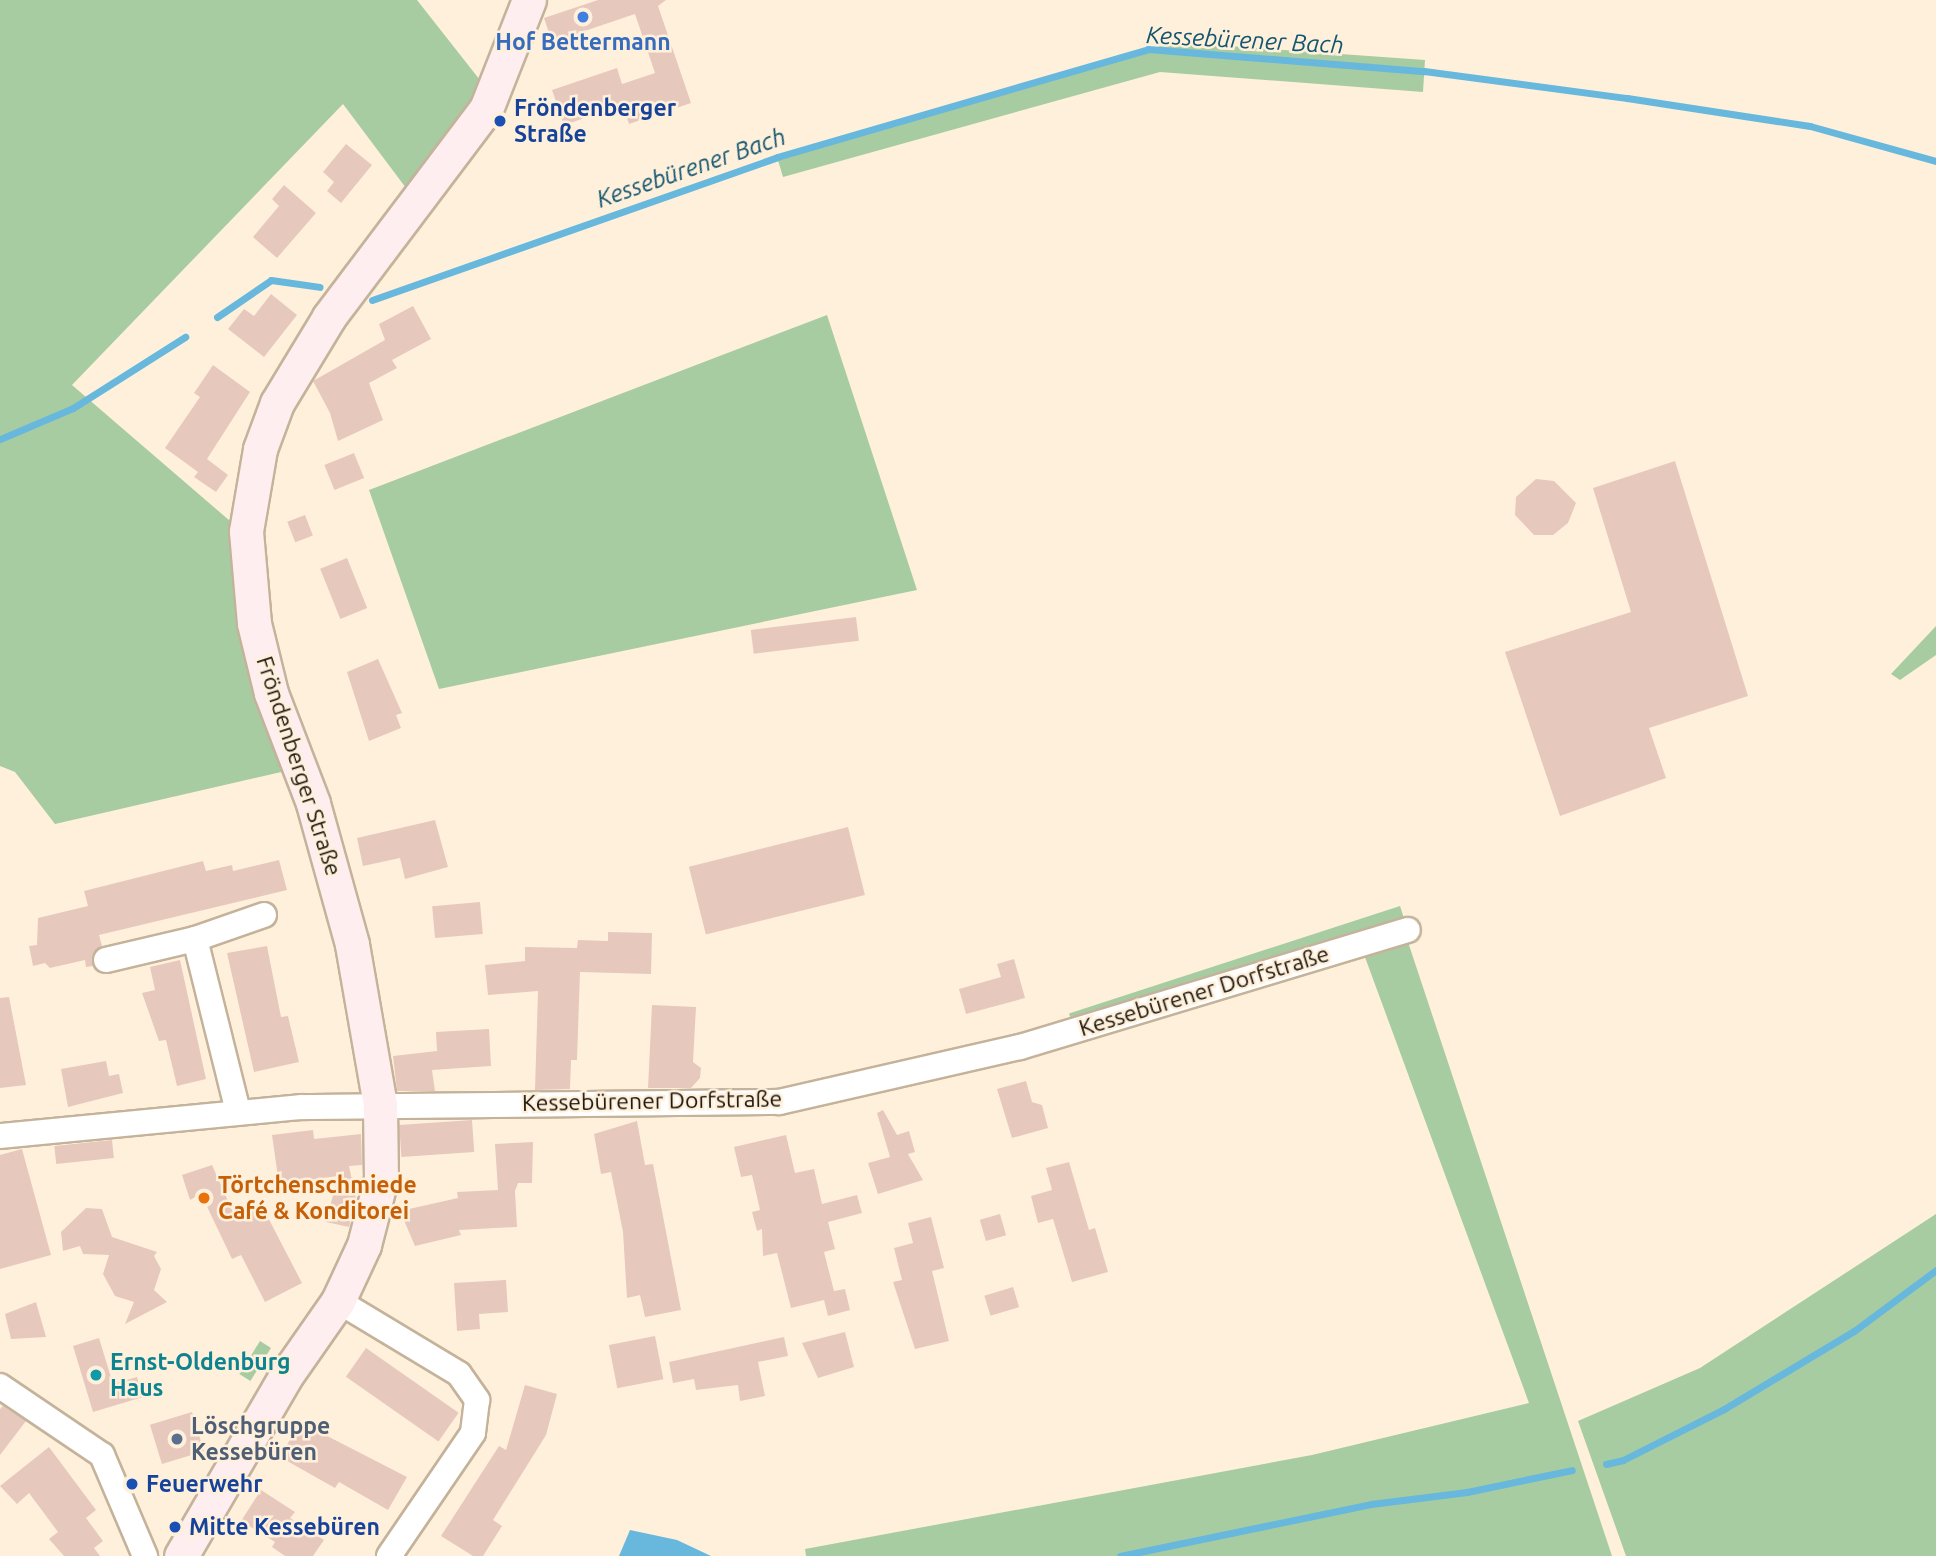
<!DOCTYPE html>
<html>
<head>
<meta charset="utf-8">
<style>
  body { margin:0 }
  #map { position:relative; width:1936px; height:1556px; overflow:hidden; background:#fff0dc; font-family:Ubuntu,sans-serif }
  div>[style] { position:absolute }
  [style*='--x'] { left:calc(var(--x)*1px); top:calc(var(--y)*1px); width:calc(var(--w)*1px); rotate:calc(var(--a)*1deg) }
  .green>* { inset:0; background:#a7cca2; transform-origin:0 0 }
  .water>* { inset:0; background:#67b8dc }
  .stream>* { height:7px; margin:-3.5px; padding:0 3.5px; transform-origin:3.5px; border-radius:3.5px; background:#67b8dc }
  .building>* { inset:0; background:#e7c8bd; transform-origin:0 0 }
  .roads { filter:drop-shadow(2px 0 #c4b39a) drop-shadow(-2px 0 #c4b39a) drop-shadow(0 2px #c4b39a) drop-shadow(0 -2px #c4b39a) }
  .minor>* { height:24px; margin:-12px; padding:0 12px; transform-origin:12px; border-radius:12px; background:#fff }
  .secondary>* { height:33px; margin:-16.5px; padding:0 16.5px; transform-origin:16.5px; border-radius:16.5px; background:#feeeef }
  .dots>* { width:19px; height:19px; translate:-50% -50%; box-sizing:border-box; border:4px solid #fff0dc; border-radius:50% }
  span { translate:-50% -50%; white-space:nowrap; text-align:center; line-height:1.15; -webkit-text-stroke:5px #fff0dc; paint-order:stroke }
  .shop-label { font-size:23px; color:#366cbe; font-weight:700 }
  .transit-label { font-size:23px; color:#164399; font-weight:700 }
  .left { translate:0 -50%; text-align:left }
  .street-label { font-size:23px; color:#1d170e }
  .food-label { font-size:23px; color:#c56008; font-weight:700 }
  .culture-label { font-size:23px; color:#0d838f; font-weight:700 }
  .service-label { font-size:23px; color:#4e5e75; font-weight:700 }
  .water-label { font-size:24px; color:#14566f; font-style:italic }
</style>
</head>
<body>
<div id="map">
  <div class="green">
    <i style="clip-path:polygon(0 0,417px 0,487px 89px,412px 196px,343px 104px,72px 385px,237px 527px,290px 770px,55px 824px,15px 772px,0 766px)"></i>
    <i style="clip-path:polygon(1174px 42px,1425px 60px,1423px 92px,1160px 72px,783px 177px,777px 157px)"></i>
    <i style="clip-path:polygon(827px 315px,917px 590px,439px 689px,369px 490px)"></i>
    <i style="clip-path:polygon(1936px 626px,1936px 655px,1900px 680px,1891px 674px)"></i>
    <i style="left:1400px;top:906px;width:22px;height:348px;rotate:72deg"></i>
    <i style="clip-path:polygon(1406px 936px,1612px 1556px,806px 1556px,805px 1549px,1312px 1455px,1529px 1403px,1362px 949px)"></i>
    <i style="clip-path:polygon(1936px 1214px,1936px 1556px,1626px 1556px,1578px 1421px,1700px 1368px)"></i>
    <i style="left:260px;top:1341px;width:13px;height:39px;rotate:32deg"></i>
  </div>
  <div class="water">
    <i style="clip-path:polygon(630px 1530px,677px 1540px,711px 1556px,619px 1556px)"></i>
  </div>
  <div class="stream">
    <i style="--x:372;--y:300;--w:430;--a:-19.4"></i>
    <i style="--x:777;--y:157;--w:386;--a:-16.2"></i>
    <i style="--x:1148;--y:49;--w:277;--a:4.6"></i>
    <i style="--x:1424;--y:71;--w:205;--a:7.6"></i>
    <i style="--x:1627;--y:98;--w:185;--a:8.7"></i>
    <i style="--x:1810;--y:126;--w:131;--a:15.5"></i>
    <i style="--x:217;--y:317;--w:65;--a:-34.4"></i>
    <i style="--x:271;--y:280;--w:49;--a:8.1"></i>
    <i style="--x:0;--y:439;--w:79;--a:-23"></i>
    <i style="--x:73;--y:408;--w:133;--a:-32.4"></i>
    <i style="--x:1606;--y:1464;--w:17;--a:-13"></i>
    <i style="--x:1623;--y:1460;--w:113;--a:-26.8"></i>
    <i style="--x:1724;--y:1409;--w:152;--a:-31"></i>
    <i style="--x:1854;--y:1331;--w:102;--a:-36.6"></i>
    <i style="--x:1120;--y:1556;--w:256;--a:-11.7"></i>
    <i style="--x:1371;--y:1504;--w:97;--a:-7.1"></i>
    <i style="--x:1467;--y:1492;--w:107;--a:-11.8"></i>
  </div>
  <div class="building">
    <i style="clip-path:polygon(598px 0,666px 0,658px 6px,691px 103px,629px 124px,623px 105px,564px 125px,552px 90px,617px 68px,622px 84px,655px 73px,635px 14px,552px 42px,544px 18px)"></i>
    <i style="clip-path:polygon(346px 144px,372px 165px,341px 203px,327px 191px,334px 182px,323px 172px)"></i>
    <i style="clip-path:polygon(284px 185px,316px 213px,277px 258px,253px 237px,279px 206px,272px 199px)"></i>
    <i style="clip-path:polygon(271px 294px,297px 315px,264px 357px,228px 329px,244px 309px,254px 316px)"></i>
    <i style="clip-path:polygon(413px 306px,431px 339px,392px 360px,397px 368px,369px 383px,383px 420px,338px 441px,330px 413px,313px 381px,385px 340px,379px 324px)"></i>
    <i style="clip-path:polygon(213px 365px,250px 392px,207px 459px,228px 475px,216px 492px,194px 477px,198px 472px,165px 448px,200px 397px,194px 393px)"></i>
    <i style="left:354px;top:453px;width:27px;height:32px;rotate:68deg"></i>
    <i style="clip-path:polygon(1675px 461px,1748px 696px,1649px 728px,1666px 778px,1560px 816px,1505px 652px,1631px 612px,1593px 488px)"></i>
    <i style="clip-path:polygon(1536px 479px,1554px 481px,1576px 503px,1568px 523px,1553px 535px,1534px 535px,1515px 515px,1516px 497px)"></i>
    <i style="left:305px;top:515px;width:22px;height:19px;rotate:69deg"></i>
    <i style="left:347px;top:558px;width:54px;height:29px;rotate:68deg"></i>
    <i style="left:856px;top:617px;width:24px;height:106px;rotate:83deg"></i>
    <i style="clip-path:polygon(378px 659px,402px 713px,396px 715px,401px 728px,369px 741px,347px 672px)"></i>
    <i style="clip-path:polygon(435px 820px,448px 867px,405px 879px,400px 858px,363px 866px,357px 838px)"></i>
    <i style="left:848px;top:827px;width:70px;height:164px;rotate:76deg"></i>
    <i style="clip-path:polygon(279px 860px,287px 890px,99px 935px,102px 946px,92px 955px,93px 966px,86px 967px,85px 960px,50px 968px,45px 963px,33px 966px,29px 946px,37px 945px,38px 918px,88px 906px,84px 891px,203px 861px,206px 871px,232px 865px,233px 871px)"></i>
    <i style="left:480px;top:902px;width:32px;height:48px;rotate:85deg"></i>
    <i style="clip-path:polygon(608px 932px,652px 933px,651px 974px,580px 972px,577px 1060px,571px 1060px,570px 1089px,535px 1090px,538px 991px,488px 995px,485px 965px,525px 961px,525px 947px,577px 948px,578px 940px,608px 941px)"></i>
    <i style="clip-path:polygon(267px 946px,281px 1017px,288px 1016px,299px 1062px,254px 1072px,227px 953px)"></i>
    <i style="clip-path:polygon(1014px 959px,1025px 998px,966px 1014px,959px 989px,1001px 977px,997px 964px)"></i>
    <i style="clip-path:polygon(180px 960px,206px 1079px,177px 1086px,166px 1040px,159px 1041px,142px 993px,155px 990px,150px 967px)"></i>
    <i style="clip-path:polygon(9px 997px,26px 1085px,0 1088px,0 998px)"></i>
    <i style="clip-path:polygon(652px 1005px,696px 1007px,693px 1062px,701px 1068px,700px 1078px,691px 1088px,648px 1088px)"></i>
    <i style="clip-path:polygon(489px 1029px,491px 1066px,432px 1070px,435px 1091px,397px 1091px,393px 1056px,437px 1051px,436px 1032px)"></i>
    <i style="clip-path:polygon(106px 1061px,109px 1076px,119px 1074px,123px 1093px,68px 1107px,61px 1069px)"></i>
    <i style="clip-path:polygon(1026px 1081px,1032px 1102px,1042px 1105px,1048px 1128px,1012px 1138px,997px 1089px)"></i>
    <i style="clip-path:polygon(883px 1110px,897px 1135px,909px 1131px,915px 1152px,908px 1154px,923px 1180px,878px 1194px,868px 1163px,890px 1157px,877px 1113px)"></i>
    <i style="left:472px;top:1120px;width:32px;height:73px;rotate:86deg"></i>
    <i style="clip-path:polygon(637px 1121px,645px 1165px,653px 1164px,681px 1310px,645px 1317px,640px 1295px,627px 1298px,623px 1232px,611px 1172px,601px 1174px,594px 1134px)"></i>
    <i style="clip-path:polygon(313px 1130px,314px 1139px,361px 1134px,362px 1165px,349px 1166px,356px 1199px,349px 1227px,326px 1222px,338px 1176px,279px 1184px,272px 1135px)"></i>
    <i style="clip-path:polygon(786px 1135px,795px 1173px,814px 1169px,822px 1204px,857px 1195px,862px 1213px,828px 1222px,835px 1249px,824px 1252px,834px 1291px,845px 1289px,850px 1310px,828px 1316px,824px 1300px,791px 1308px,777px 1253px,763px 1256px,762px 1229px,757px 1231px,752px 1212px,760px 1210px,752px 1175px,741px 1177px,734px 1147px)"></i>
    <i style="left:112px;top:1140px;width:18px;height:58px;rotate:84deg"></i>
    <i style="clip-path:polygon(533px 1142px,532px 1183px,518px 1183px,515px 1191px,517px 1227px,459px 1230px,461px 1235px,415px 1246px,400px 1211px,458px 1198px,457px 1192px,498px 1190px,495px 1144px)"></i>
    <i style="clip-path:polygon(22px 1149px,51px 1255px,0 1269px,0 1155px)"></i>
    <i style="clip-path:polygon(1069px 1162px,1089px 1230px,1095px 1228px,1108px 1272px,1072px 1282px,1053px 1219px,1038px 1223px,1031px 1196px,1052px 1190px,1046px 1168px)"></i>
    <i style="clip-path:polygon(212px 1165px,236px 1219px,262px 1206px,302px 1283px,265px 1302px,241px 1255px,232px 1259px,201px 1194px,190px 1200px,182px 1175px)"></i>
    <i style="clip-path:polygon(86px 1208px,102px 1209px,112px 1237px,157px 1252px,154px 1256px,161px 1269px,154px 1290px,167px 1302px,125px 1324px,134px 1302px,115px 1296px,103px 1274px,109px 1255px,83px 1254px,80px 1246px,63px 1251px,61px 1232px)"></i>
    <i style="left:1000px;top:1214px;width:22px;height:21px;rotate:74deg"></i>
    <i style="clip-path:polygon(931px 1217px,944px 1268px,932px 1271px,949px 1341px,915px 1349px,893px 1282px,902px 1280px,894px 1248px,913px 1243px,908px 1223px)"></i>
    <i style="clip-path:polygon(506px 1280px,508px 1312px,479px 1314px,480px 1329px,457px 1331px,454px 1283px)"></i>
    <i style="left:1013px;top:1287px;width:21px;height:30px;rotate:73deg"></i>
    <i style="clip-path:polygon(36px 1302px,46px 1337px,11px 1339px,5px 1314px)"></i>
    <i style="clip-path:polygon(845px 1332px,854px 1367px,818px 1378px,802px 1343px)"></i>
    <i style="left:655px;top:1336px;width:44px;height:47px;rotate:79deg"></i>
    <i style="clip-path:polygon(784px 1337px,788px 1356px,758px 1362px,765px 1396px,740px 1401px,738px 1385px,696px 1390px,694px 1379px,673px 1383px,669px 1362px)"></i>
    <i style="clip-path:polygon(99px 1338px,113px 1384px,137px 1377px,143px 1397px,93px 1412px,73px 1346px)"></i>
    <i style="left:366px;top:1348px;width:113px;height:35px;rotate:35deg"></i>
    <i style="clip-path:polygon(525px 1385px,557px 1394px,546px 1435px,493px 1520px,502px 1526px,483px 1556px,473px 1556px,441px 1536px,499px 1446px,506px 1450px)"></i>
    <i style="clip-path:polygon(3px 1406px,26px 1421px,0 1455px,0 1409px)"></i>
    <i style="left:192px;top:1412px;width:41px;height:44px;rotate:73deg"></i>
    <i style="clip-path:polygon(300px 1422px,407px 1477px,388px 1510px,339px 1482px,335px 1488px,280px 1457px)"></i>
    <i style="clip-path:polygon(49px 1447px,96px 1510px,86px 1518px,103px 1541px,94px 1548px,100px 1556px,64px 1556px,49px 1539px,58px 1532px,29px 1493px,17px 1504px,0 1486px)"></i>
    <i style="clip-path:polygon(261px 1490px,295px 1512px,290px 1518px,324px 1540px,313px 1556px,285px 1556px,272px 1547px,275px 1542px,241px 1521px)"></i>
  </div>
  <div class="roads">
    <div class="minor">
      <i style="--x:195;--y:939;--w:178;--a:76"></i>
      <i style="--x:106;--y:960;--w:91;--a:-13.3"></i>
      <i style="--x:195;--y:939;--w:73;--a:-19.2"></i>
      <i style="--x:0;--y:1136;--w:302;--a:-5.5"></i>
      <i style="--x:301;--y:1107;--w:478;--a:-0.6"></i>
      <i style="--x:779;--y:1102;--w:247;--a:-12.9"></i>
      <i style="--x:1020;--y:1047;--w:405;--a:-16.8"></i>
      <i style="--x:338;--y:1301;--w:141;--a:31.1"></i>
      <i style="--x:459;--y:1374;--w:32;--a:55"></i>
      <i style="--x:477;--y:1400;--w:33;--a:97"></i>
      <i style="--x:473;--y:1433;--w:149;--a:124.3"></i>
      <i style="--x:0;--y:1386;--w:123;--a:34.1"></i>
      <i style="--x:102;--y:1455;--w:110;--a:66.9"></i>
    </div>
    <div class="secondary">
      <i style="--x:181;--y:1556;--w:207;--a:-59.8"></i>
      <i style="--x:285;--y:1377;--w:93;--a:-55.1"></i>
      <i style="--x:338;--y:1301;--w:62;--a:-65.1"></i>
      <i style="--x:364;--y:1245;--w:68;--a:-75.6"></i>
      <i style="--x:381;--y:1179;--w:74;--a:-90.8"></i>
      <i style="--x:380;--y:1105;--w:163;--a:-99.9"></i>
      <i style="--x:352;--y:944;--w:146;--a:-105.5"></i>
      <i style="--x:313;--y:803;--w:118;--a:-110.9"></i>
      <i style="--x:271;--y:693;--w:72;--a:-103.7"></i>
      <i style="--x:254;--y:623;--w:92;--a:-95"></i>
      <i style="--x:246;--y:531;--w:83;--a:-80.3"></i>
      <i style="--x:260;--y:449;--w:49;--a:-69.7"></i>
      <i style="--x:277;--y:403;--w:100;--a:-58.8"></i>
      <i style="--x:329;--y:317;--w:261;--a:-53"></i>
      <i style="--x:486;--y:109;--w:117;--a:-68.5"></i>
    </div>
  </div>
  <div class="dots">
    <i style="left:583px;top:17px;background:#3f7fe0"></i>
    <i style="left:500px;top:121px;background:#1a4fb4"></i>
    <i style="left:204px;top:1198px;background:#e8710a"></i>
    <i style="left:96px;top:1375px;background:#0f9aa8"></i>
    <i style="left:177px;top:1439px;background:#5c6f8a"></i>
    <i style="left:132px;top:1484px;background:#1a4fb4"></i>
    <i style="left:175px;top:1527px;background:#1a4fb4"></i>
  </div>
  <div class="shop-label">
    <span style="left:583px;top:42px">Hof Bettermann</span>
  </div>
  <div class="transit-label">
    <span class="left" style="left:514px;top:121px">Fröndenberger<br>Straße</span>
    <span class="left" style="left:146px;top:1484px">Feuerwehr</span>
    <span class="left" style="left:189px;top:1527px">Mitte Kessebüren</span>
  </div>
  <div class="street-label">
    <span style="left:299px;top:766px;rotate:72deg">Fröndenberger Straße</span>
    <span style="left:1204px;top:991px;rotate:-17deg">Kessebürener Dorfstraße</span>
    <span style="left:652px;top:1101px;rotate:-1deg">Kessebürener Dorfstraße</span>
  </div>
  <div class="food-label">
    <span class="left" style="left:218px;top:1198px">Törtchenschmiede<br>Café &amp; Konditorei</span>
  </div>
  <div class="culture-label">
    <span class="left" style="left:110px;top:1375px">Ernst-Oldenburg<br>Haus</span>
  </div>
  <div class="service-label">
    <span class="left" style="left:191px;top:1439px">Löschgruppe<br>Kessebüren</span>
  </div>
  <div class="water-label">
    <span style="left:1245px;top:40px;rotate:3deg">Kessebürener Bach</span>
    <span style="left:691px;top:168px;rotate:-19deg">Kessebürener Bach</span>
  </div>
</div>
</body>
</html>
